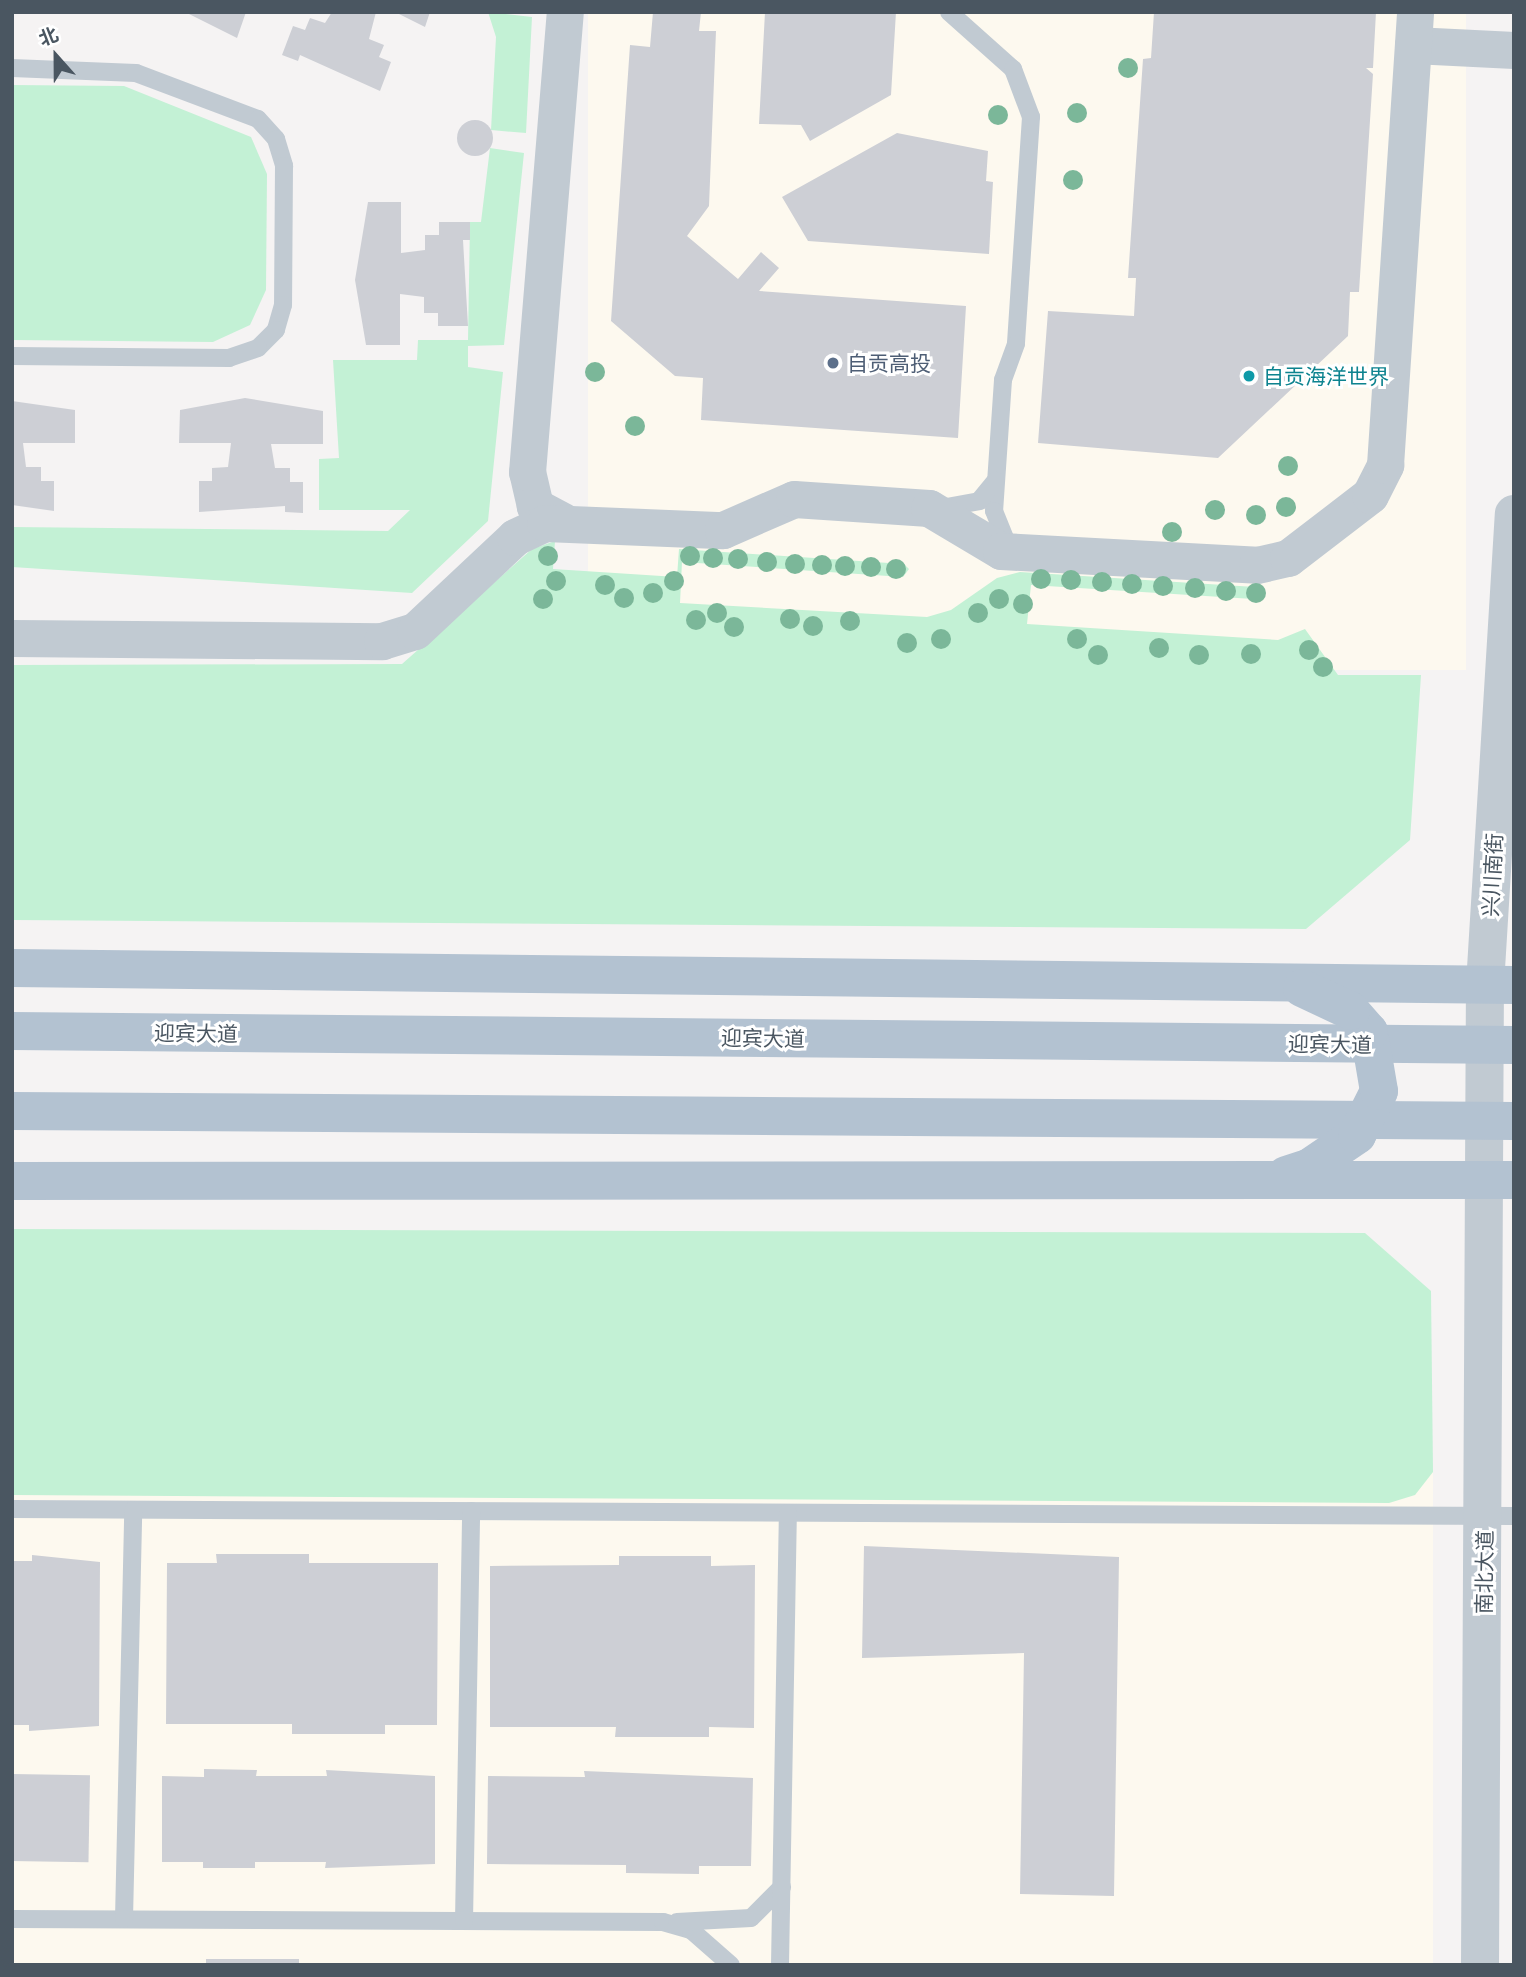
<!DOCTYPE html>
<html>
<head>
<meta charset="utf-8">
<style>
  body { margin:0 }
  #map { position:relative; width:1526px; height:1977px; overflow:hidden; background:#f5f3f3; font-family:"Golos Text","Noto Sans SC",sans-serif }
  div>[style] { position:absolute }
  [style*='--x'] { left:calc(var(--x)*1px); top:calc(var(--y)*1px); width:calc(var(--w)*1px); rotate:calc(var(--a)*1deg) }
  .commercial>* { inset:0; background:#fdf9ef; transform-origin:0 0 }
  .green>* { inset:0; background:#c3f1d5 }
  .building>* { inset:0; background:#cdcfd5; transform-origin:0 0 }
  .round { border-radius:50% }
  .service>* { height:18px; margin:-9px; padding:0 9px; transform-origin:9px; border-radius:9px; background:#c1cad2 }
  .minor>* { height:37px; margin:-18.5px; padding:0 18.5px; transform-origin:18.5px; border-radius:18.5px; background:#c1cad2 }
  .tertiary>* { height:38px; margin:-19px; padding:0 19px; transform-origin:19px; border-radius:19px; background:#c1cad2 }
  .primary>* { height:38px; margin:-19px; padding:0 19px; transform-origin:19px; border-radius:19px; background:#b3c2d1 }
  .trees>* { width:20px; height:20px; margin:-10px; border-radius:50%; background:#7bb799 }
  .dots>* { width:19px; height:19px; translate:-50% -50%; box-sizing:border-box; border:4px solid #fff; border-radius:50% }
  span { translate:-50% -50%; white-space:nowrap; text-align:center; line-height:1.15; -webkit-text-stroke:6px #fff; paint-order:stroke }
  .service-label { font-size:21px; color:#4e5e75 }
  .left { translate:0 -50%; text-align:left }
  .culture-label { font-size:21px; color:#0d838f }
  .street-label { font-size:21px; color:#4a5661 }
  .frame { position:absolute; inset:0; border:14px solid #4a5661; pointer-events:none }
  .north { position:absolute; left:21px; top:21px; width:70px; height:70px; -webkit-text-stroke:5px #fff; paint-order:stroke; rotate:339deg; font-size:19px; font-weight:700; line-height:28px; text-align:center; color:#4a5661 }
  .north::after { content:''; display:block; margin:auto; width:24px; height:32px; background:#4a5661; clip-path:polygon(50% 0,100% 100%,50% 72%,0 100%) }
</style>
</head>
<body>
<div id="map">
  <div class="commercial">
    <i style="left:588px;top:12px;width:878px;height:658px"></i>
    <i style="left:12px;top:1464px;width:1421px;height:501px"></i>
  </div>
  <div class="green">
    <i style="clip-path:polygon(488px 12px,532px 17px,526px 133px,491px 130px,496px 37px)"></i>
    <i style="clip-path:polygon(12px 85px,124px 86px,251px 137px,267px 174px,266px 290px,250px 325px,213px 342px,12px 340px)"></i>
    <i style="clip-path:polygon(490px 148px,524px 153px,504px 345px,468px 346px,468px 367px,503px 372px,488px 521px,412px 593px,12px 567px,12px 527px,388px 531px,410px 510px,319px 510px,319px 459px,339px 458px,333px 360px,417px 360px,418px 340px,468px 340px,470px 222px,481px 222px)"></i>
    <i style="clip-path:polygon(555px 541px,553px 569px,677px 577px,679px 549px,904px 564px,909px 569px,903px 577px,682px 562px,680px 603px,927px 617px,951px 610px,997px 578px,1020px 572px,1255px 587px,1253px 599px,1031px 585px,1027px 624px,1278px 640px,1305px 629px,1338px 675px,1421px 675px,1410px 840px,1306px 929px,12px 920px,12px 665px,402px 664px,532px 549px)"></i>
    <i style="clip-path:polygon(12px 1229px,1365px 1233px,1431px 1291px,1433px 1472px,1415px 1495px,1389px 1503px,12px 1495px)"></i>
  </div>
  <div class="building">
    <i style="clip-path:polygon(185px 12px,246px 12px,237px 38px)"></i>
    <i style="clip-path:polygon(332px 12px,376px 12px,369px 39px,384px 45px,379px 57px,391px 62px,380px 91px,300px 55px,298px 61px,282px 55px,293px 26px,305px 30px,310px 18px,325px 23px)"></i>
    <i style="clip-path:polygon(395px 12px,430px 12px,425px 27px)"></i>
    <i style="clip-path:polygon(653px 12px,701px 12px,699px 31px,716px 31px,709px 206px,687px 236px,738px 279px,761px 252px,779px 268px,759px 291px,966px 306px,958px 438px,701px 420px,703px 378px,675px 376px,611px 321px,630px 45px,650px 47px)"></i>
    <i style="clip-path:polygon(765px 12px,896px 12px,891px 95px,810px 141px,801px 125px,759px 124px)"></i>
    <i style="clip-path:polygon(1154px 12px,1376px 12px,1373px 68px,1366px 68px,1373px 74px,1359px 292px,1350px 292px,1348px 336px,1218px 458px,1038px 443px,1048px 311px,1134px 316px,1136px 278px,1128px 278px,1143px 59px,1151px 58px)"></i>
    <i class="round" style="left:457px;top:120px;width:36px;height:36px"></i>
    <i style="clip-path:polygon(897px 133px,988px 151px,986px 181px,993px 182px,989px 254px,808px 241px,782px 197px)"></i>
    <i style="clip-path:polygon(368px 202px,401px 202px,401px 253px,425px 250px,425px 235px,439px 235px,439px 222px,470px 222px,470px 240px,463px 240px,468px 326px,438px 326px,438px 313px,424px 313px,424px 297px,400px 294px,400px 345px,366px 345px,355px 280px)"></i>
    <i style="clip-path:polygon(245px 398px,323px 411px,323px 444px,271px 444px,275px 468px,290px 468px,290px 482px,303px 482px,303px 513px,285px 512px,285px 506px,199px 512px,199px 481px,212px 481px,212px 468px,228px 467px,231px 443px,179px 443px,180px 410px)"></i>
    <i style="clip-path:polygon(12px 401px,75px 410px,75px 443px,23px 443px,26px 467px,41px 467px,41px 481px,54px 481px,54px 511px,12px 505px)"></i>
    <i style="clip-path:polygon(864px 1546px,1119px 1557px,1114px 1896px,1020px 1894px,1024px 1653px,862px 1658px)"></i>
    <i style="clip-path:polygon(216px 1554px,309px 1554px,309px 1563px,438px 1563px,437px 1725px,385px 1725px,385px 1734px,292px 1734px,292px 1724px,166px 1724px,167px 1563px,217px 1563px)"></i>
    <i style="clip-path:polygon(32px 1555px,100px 1562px,99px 1726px,29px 1731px,29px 1725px,12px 1725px,12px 1561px,32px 1561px)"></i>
    <i style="clip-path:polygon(619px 1556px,711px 1556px,711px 1566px,755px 1565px,754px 1728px,709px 1727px,709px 1737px,615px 1737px,616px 1727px,490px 1727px,490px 1566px,619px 1565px)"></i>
    <i style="clip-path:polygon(204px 1769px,257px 1770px,256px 1776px,327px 1776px,326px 1770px,435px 1776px,435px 1864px,325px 1868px,326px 1862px,255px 1862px,255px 1868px,203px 1868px,203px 1862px,162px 1862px,162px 1776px,204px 1777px)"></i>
    <i style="clip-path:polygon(584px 1771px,753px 1778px,751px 1866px,699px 1866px,699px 1874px,626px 1873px,626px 1865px,487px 1864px,488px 1776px,585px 1777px)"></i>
    <i style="left:12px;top:1774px;width:78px;height:87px;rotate:1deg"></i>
    <i style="left:206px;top:1959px;width:93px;height:6px"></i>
  </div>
  <div class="service">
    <i style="--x:949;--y:12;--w:86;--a:41.7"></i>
    <i style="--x:1013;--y:69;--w:51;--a:69.4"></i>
    <i style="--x:1031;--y:117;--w:227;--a:93.8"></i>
    <i style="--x:1016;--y:344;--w:38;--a:110"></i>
    <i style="--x:1003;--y:380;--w:131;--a:93.9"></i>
    <i style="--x:994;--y:511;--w:38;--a:68"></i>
    <i style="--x:12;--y:68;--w:124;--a:2.3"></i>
    <i style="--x:136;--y:73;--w:130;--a:20.7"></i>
    <i style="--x:258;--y:119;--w:27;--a:48"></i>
    <i style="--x:276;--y:139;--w:28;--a:73"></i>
    <i style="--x:284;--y:166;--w:139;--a:90.4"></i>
    <i style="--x:283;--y:305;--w:26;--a:106"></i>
    <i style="--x:276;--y:330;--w:25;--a:135"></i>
    <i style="--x:258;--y:348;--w:31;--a:161"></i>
    <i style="--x:229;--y:358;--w:217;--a:-179.5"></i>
    <i style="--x:941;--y:508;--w:39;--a:-10"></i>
    <i style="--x:979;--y:501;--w:26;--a:-51"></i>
    <i style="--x:12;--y:1509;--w:1502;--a:0.27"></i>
    <i style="--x:12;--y:1919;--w:651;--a:0.26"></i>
    <i style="--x:663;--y:1922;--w:29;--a:16"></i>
    <i style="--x:691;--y:1930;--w:53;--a:41.2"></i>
    <i style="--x:124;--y:1919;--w:409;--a:-88.7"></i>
    <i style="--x:464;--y:1921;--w:410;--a:-89"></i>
    <i style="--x:677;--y:1922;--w:74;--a:-3.1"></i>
    <i style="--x:751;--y:1918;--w:44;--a:-45"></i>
    <i style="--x:780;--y:1965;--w:452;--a:-89"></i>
  </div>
  <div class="minor">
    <i style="--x:1413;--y:45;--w:101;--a:2.8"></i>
    <i style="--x:563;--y:521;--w:32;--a:-152"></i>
    <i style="--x:535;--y:506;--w:35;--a:-103"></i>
    <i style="--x:527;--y:472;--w:462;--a:-85.3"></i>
    <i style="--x:12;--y:638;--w:370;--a:0.5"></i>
    <i style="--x:382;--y:641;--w:34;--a:-17"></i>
    <i style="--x:415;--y:631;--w:137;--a:-43.2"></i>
    <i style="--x:515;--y:537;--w:33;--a:-25"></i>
    <i style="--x:545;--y:523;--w:178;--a:2.3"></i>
    <i style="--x:723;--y:530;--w:77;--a:-23.6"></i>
    <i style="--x:794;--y:499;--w:135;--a:3.8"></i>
    <i style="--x:929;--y:508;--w:84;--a:30.8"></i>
    <i style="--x:1001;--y:551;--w:256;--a:3.1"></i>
    <i style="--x:1257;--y:565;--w:32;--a:-13"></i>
    <i style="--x:1288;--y:558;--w:103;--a:-37.5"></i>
    <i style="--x:1370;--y:495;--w:34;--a:-63"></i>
    <i style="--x:1385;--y:465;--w:454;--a:-86.2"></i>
  </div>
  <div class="tertiary">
    <i style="--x:1480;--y:1965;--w:980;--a:-89.71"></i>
    <i style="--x:1485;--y:985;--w:472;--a:-86.5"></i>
  </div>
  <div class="primary">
    <i style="--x:12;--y:968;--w:1502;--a:0.65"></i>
    <i style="--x:12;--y:1031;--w:1502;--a:0.53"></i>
    <i style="--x:12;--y:1111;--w:1502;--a:0.38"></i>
    <i style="--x:1286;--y:1175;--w:25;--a:-18"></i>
    <i style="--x:1310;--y:1167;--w:57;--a:-34.2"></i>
    <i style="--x:1357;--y:1135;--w:49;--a:-63.4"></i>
    <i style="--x:1379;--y:1091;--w:60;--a:-99.6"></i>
    <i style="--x:1369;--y:1032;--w:28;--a:-131"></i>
    <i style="--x:1351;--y:1011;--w:54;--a:-154.9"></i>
    <i style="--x:12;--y:1181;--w:1502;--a:-0.04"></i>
  </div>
  <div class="trees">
    <i style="left:1128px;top:68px"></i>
    <i style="left:1077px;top:113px"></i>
    <i style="left:998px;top:115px"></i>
    <i style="left:1073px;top:180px"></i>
    <i style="left:595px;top:372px"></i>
    <i style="left:635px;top:426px"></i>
    <i style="left:1288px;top:466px"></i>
    <i style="left:1286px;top:507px"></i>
    <i style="left:1215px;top:510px"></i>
    <i style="left:1256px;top:515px"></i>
    <i style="left:1172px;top:532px"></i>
    <i style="left:548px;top:556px"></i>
    <i style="left:690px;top:556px"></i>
    <i style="left:713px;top:558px"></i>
    <i style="left:738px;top:559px"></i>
    <i style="left:767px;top:562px"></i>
    <i style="left:795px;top:564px"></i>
    <i style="left:822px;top:565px"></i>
    <i style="left:845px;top:566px"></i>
    <i style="left:871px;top:567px"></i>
    <i style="left:896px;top:569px"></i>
    <i style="left:1041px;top:579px"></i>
    <i style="left:1071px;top:580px"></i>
    <i style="left:556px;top:581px"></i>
    <i style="left:674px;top:581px"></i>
    <i style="left:1102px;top:582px"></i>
    <i style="left:1132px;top:584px"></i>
    <i style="left:605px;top:585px"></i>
    <i style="left:1163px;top:586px"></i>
    <i style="left:1195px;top:588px"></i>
    <i style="left:1226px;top:591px"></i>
    <i style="left:653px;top:593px"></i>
    <i style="left:1256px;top:593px"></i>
    <i style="left:624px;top:598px"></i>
    <i style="left:543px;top:599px"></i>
    <i style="left:999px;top:599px"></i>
    <i style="left:1023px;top:604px"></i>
    <i style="left:717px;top:613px"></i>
    <i style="left:978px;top:613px"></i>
    <i style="left:790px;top:619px"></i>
    <i style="left:696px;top:620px"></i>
    <i style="left:850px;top:621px"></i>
    <i style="left:813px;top:626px"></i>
    <i style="left:734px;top:627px"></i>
    <i style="left:941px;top:639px"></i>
    <i style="left:1077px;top:639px"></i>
    <i style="left:907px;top:643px"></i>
    <i style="left:1159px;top:648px"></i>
    <i style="left:1309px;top:650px"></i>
    <i style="left:1251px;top:654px"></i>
    <i style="left:1098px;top:655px"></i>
    <i style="left:1199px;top:655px"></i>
    <i style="left:1323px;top:667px"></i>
  </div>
  <div class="dots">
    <i style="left:833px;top:363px;background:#5c6f8a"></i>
    <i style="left:1249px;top:376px;background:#0f9aa8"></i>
  </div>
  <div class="service-label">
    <span class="left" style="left:847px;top:363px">自贡高投</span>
  </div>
  <div class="culture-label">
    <span class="left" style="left:1263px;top:376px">自贡海洋世界</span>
  </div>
  <div class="street-label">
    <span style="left:1492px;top:875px;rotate:-87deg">兴川南街</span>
    <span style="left:196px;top:1033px;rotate:1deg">迎宾大道</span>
    <span style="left:763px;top:1038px;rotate:1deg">迎宾大道</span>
    <span style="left:1330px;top:1044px;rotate:1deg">迎宾大道</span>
    <span style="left:1484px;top:1572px;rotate:-89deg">南北大道</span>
  </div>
  <div class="frame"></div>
  <div class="north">北</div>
</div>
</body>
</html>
